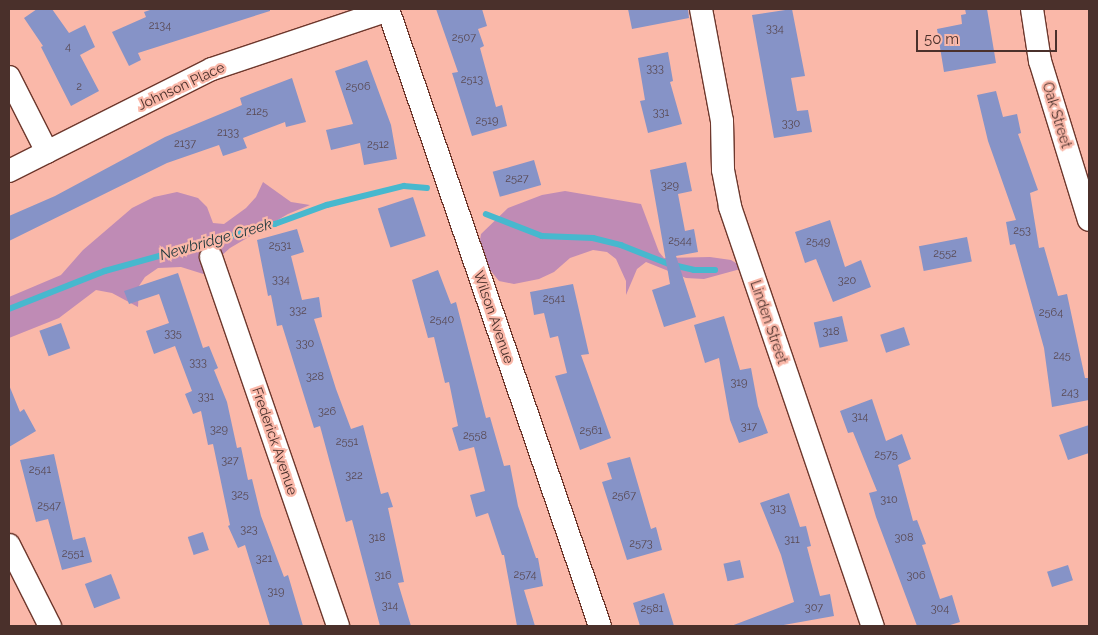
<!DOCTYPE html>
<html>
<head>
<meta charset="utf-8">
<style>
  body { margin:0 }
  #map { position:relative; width:1098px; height:635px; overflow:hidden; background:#fab8a9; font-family:Raleway,sans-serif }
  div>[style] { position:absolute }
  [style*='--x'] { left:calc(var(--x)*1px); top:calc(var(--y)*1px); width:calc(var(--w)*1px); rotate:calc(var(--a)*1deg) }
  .green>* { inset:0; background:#bf8bb5 }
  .stream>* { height:5.5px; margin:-2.75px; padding:0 2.75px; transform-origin:2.75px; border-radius:2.75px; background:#47b8ce }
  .building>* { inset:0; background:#8693c7; transform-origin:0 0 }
  .roads { filter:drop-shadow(1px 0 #6e382d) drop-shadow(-1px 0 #6e382d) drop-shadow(0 1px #6e382d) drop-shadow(0 -1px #6e382d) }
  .minor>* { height:22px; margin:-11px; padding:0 11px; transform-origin:11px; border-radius:11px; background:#fff }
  span { translate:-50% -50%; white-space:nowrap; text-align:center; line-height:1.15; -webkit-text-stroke:4.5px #fab8a9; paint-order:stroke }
  .number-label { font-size:11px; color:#594952 }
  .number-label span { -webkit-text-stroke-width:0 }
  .street-label { font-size:14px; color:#4a302b }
  .water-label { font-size:15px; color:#1e373c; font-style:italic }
  .frame { position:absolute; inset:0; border:10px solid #4a302b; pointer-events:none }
  .scale { position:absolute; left:916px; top:30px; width:141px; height:22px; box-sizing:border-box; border:2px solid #4a302b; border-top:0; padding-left:6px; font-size:15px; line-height:18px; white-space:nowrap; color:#4a302b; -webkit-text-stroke:4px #fab8a9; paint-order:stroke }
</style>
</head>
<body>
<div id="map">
  <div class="green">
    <i style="clip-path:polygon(263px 182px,291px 202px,310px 205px,288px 214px,230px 248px,220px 257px,213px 277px,181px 267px,158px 268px,145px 277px,139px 286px,138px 307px,112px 293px,96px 290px,59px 318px,9px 338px,9px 297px,61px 275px,83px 250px,132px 208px,154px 197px,177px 192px,198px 198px,207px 207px,213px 223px,224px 224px,246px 208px,256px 197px)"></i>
    <i style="clip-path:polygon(565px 191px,641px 204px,659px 252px,664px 258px,710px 257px,731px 260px,744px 268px,704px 279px,686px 278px,646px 262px,637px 269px,626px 295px,626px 281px,616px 259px,607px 252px,593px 250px,570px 258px,554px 272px,539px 279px,514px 284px,499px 281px,486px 265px,479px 246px,481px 234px,508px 208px,542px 195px)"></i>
  </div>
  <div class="stream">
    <i style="--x:486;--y:214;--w:60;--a:21.4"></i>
    <i style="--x:542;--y:236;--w:51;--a:2.2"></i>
    <i style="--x:593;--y:238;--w:29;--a:14"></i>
    <i style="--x:621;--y:245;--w:52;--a:21.6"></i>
    <i style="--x:669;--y:264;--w:26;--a:13"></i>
    <i style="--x:694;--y:270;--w:21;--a:0"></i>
    <i style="--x:9;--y:309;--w:103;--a:-21.6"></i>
    <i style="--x:105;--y:271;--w:176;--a:-15.5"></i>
    <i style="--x:275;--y:224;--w:55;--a:-20.1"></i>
    <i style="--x:327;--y:205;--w:79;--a:-13.9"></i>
    <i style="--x:404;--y:186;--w:23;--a:5"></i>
  </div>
  <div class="building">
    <i style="clip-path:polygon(37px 9px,52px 9px,69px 33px,85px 25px,95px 47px,80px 55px,99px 91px,71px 106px,41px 47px,43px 46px,24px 18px)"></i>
    <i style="clip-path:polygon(153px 9px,270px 9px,270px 11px,138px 53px,141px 60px,129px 66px,112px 32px,146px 17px,144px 12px)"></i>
    <i style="clip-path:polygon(436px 9px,482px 9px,487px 26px,478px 29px,484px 46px,480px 48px,496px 107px,502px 105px,507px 126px,472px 136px,452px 73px,458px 72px)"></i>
    <i style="clip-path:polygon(628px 9px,688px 9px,689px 18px,632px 29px)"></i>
    <i style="clip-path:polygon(792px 9px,805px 76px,791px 78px,797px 111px,808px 110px,812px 132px,774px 138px,752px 15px)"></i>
    <i style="clip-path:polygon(965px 9px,987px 9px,996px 63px,944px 72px,937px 29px,962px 24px,961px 15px,966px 14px)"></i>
    <i style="clip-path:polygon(668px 52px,673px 81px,670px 82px,682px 124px,648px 133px,640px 101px,645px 100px,638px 58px)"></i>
    <i style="clip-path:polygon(367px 60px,391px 125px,397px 159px,364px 165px,360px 143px,331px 150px,326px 130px,353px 124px,335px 71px)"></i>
    <i style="clip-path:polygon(292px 78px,306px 122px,286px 127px,285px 122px,243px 138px,247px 148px,223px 156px,219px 145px,167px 163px,9px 241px,9px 216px,55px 196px,165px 137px,242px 105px,240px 98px)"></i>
    <i style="clip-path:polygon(996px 91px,1003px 117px,1017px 114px,1021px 133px,1018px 134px,1038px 190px,1030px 193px,1039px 248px,1044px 247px,1058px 296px,1067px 294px,1085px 378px,1089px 378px,1089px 400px,1052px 407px,1044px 348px,1015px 244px,1010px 245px,1006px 222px,1016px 220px,988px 141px,977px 95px)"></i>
    <i style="left:534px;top:160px;width:26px;height:43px;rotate:74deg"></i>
    <i style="clip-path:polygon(686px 162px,692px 191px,678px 194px,685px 231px,694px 229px,698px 252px,676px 256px,696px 317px,664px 327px,652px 290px,670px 284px,650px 170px)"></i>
    <i style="left:413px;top:197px;width:41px;height:37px;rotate:72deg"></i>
    <i style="clip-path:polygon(830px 220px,845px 267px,861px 260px,871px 287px,833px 302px,816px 259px,805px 263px,795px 232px)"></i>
    <i style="clip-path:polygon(297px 229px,304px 252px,291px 256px,302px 300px,319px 297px,322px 317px,314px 319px,336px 389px,351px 429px,363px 425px,381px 494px,388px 492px,393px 507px,388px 508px,404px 582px,398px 583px,411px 626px,380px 626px,352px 520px,346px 522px,320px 426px,314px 428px,282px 325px,277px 326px,271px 295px,268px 296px,257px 240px)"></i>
    <i style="left:967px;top:237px;width:25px;height:49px;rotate:79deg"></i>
    <i style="clip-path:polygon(438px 270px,451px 304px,456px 302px,486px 418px,490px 417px,504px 466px,510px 465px,518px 506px,536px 558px,538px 558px,543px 586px,524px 590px,535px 626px,517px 626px,504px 555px,502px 555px,488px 513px,476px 517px,470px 495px,485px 491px,474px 447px,459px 451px,452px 428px,458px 426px,449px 382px,445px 383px,434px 337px,428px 338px,412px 280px)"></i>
    <i style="clip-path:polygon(178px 273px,203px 348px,209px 346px,218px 368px,214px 370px,227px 402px,237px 448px,241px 447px,248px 480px,252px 479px,261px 516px,284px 577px,288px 575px,303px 626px,270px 626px,245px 545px,238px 548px,228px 526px,230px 525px,213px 444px,208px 445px,201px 411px,193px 414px,185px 394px,192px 391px,175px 346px,154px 354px,146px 331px,169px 323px,159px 294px,129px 304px,124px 291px)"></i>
    <i style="clip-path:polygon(573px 284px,589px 354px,581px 355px,611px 438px,580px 450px,555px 376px,567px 373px,558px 336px,550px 338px,544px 313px,534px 315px,530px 292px)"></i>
    <i style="clip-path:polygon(724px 316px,740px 370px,751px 368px,758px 406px,768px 433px,739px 443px,730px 420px,719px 358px,705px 363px,694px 325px)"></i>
    <i style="left:842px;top:316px;width:26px;height:29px;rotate:77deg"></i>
    <i style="left:61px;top:323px;width:27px;height:23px;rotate:70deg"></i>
    <i style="left:904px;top:327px;width:19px;height:25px;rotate:72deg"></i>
    <i style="clip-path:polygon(9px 385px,20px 412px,24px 409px,36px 431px,9px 447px)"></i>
    <i style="clip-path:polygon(872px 399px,886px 441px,902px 434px,911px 459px,898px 465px,913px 521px,917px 520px,926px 544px,922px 545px,940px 599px,952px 595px,960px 622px,947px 626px,917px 626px,876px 517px,869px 493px,877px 491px,853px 432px,848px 433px,840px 411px)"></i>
    <i style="clip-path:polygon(1089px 425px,1089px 453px,1068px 460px,1059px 435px)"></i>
    <i style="clip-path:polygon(54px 454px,73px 540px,85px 537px,92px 562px,62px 570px,48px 519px,36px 522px,20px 460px)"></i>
    <i style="clip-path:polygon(630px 457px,651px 529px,656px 527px,662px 550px,627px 560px,602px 482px,612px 479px,607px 463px)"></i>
    <i style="clip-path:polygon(789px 493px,800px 527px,806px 526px,811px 546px,807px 547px,820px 596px,830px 594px,834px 616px,778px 626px,731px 626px,794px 602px,781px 555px,760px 503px)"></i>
    <i style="left:203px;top:532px;width:19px;height:16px;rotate:72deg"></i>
    <i style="left:740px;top:560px;width:18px;height:17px;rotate:77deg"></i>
    <i style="left:1068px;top:565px;width:16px;height:22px;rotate:72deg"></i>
    <i style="left:111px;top:574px;width:26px;height:28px;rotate:69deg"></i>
    <i style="clip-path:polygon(664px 593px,674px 626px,640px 626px,633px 603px)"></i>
  </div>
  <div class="roads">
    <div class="minor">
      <i style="--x:388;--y:9;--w:652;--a:71.04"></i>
      <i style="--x:701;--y:9;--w:114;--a:79.4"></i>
      <i style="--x:722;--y:121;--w:49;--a:88.8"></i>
      <i style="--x:723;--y:170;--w:38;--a:79"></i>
      <i style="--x:730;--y:207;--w:443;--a:71.2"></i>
      <i style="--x:1032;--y:9;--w:53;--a:81.3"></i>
      <i style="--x:1040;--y:61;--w:166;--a:72.9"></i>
      <i style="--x:9;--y:77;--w:84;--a:63.1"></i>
      <i style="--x:9;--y:171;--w:227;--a:-26.7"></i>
      <i style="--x:212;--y:69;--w:186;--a:-18.5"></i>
      <i style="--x:211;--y:257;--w:390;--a:71"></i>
      <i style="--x:9;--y:545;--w:91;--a:63.2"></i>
    </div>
  </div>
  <div class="number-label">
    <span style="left:160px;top:26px">2134</span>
    <span style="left:775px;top:29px">334</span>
    <span style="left:464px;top:38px">2507</span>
    <span style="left:68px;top:47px">4</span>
    <span style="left:655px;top:69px">333</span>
    <span style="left:472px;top:80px">2513</span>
    <span style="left:79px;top:87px">2</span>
    <span style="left:358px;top:87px">2506</span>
    <span style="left:257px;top:112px">2125</span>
    <span style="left:661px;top:113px">331</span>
    <span style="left:487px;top:121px">2519</span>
    <span style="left:791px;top:124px">330</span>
    <span style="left:228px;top:133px">2133</span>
    <span style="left:185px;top:144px">2137</span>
    <span style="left:378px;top:145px">2512</span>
    <span style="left:517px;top:179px">2527</span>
    <span style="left:670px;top:186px">329</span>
    <span style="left:1022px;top:231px">253</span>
    <span style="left:680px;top:241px">2544</span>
    <span style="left:818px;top:242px">2549</span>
    <span style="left:280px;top:246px">2531</span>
    <span style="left:945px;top:254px">2552</span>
    <span style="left:281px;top:280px">334</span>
    <span style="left:847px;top:281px">320</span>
    <span style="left:554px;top:299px">2541</span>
    <span style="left:298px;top:311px">332</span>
    <span style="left:1051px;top:313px">2564</span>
    <span style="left:442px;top:320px">2540</span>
    <span style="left:831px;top:332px">318</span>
    <span style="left:173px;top:334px">335</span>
    <span style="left:305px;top:344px">330</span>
    <span style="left:1062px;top:356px">245</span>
    <span style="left:198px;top:363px">333</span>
    <span style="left:315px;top:377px">328</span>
    <span style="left:739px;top:383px">319</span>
    <span style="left:1070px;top:393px">243</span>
    <span style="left:206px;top:397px">331</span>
    <span style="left:327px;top:412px">326</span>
    <span style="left:860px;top:417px">314</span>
    <span style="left:749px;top:427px">317</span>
    <span style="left:219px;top:430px">329</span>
    <span style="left:591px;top:431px">2561</span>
    <span style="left:475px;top:436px">2558</span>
    <span style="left:347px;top:442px">2551</span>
    <span style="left:886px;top:455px">2575</span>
    <span style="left:230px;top:461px">327</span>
    <span style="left:40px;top:470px">2541</span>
    <span style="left:354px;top:476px">322</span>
    <span style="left:240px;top:495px">325</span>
    <span style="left:624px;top:496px">2567</span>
    <span style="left:889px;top:500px">310</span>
    <span style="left:49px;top:506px">2547</span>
    <span style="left:778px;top:509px">313</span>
    <span style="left:249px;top:530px">323</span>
    <span style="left:377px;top:538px">318</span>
    <span style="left:904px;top:538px">308</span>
    <span style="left:792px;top:540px">311</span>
    <span style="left:641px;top:544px">2573</span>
    <span style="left:73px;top:554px">2551</span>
    <span style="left:264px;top:559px">321</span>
    <span style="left:525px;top:575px">2574</span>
    <span style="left:383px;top:576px">316</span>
    <span style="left:916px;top:576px">306</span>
    <span style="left:276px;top:592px">319</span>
    <span style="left:390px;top:606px">314</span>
    <span style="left:814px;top:608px">307</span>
    <span style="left:652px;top:609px">2581</span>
    <span style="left:940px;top:609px">304</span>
  </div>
  <div class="street-label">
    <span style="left:181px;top:86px;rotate:-25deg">Johnson Place</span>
    <span style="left:1057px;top:115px;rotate:73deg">Oak Street</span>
    <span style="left:494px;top:317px;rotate:71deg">Wilson Avenue</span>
    <span style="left:769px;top:322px;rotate:71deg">Linden Street</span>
    <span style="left:275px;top:441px;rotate:71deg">Frederick Avenue</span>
  </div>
  <div class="water-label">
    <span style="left:216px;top:240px;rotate:-16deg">Newbridge Creek</span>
  </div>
  <div class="frame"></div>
  <div class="scale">50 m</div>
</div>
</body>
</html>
